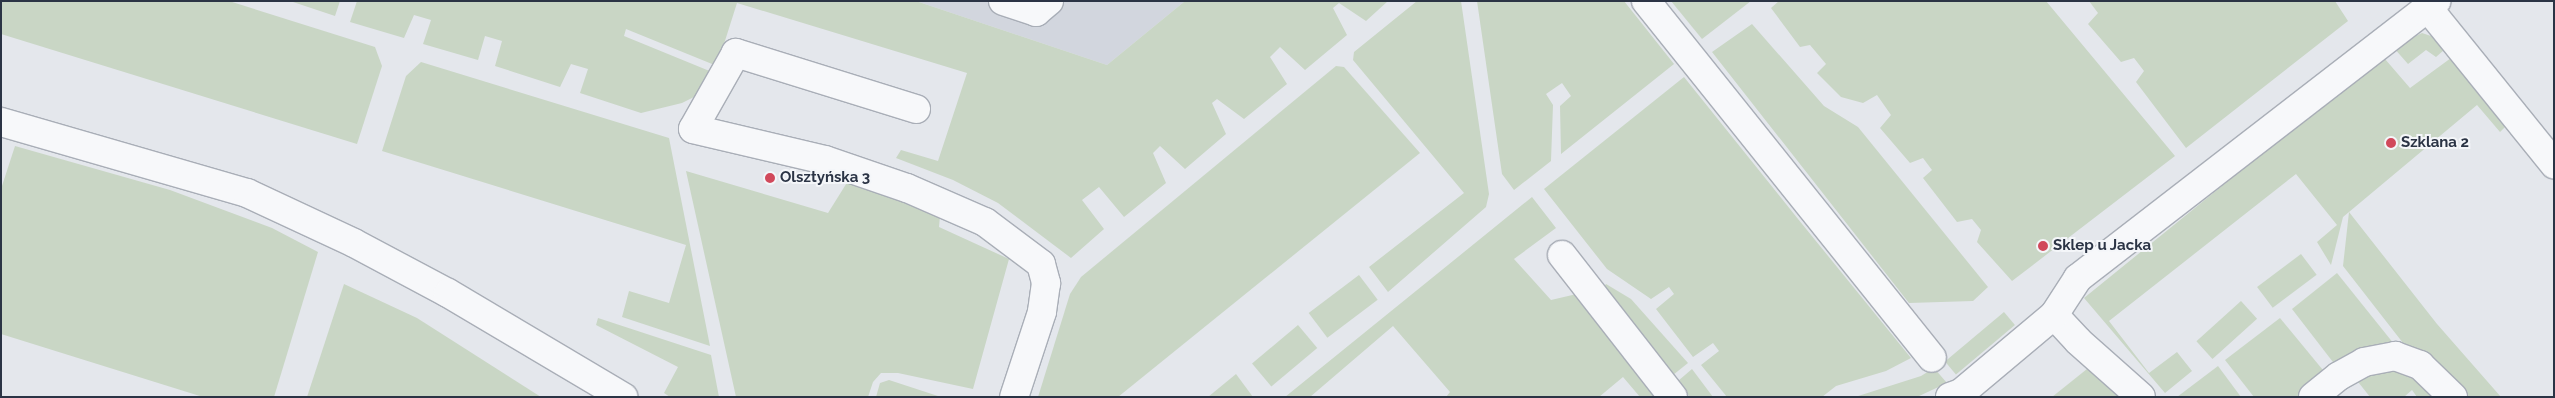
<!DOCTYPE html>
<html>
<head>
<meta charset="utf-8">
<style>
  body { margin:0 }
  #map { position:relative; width:2555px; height:398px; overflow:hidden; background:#e4e7ec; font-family:Raleway,sans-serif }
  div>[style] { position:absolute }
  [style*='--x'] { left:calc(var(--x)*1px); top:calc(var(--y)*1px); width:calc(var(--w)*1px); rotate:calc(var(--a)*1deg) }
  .built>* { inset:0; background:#d2d6de }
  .green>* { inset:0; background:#c9d6c5; transform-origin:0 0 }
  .roads { filter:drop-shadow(1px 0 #a9aeb7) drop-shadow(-1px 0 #a9aeb7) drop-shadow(0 1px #a9aeb7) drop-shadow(0 -1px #a9aeb7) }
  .minor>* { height:28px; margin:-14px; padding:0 14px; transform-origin:14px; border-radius:14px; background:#f7f8fa }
  .dots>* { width:14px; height:14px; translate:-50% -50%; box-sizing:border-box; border:2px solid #f4f6f9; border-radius:50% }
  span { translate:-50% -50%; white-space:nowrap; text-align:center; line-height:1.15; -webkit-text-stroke:4px #f4f6f9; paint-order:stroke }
  .poi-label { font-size:15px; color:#2b3445; font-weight:700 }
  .left { translate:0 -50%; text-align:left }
  .frame { position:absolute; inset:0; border:2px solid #2b3445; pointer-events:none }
</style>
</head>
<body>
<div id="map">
  <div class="built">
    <i style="clip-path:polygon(916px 1px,1185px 1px,1107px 65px)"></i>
  </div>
  <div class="green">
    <i style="clip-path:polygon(1px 1px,229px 1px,375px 47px,382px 66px,357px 144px,1px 34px)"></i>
    <i style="clip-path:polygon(290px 1px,340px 1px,335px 16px)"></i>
    <i style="clip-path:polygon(357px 1px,916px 1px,1107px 65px,1185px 1px,1388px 1px,1366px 21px,1339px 3px,1333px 8px,1347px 35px,1305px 70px,1280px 47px,1270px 57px,1287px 84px,1244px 119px,1217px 99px,1212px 103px,1226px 134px,1185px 169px,1160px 146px,1153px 153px,1166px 183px,1124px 217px,1099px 187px,1082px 200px,1104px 229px,1071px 258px,998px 203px,953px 180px,896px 158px,901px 150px,938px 161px,967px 73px,737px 3px,717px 66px,626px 29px,624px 36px,712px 72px,700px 94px,682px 103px,641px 113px,580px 93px,588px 69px,571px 64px,560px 87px,495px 66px,502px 41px,485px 36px,478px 60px,423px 44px,431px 20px,414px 15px,404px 38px,350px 22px)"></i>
    <i style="clip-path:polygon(1417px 1px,1461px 1px,1489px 194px,1486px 207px,1388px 292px,1369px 267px,1464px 193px,1353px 60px,1354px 52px)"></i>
    <i style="clip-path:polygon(1477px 1px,1624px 1px,1674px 64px,1561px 154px,1560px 106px,1571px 96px,1562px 83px,1546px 94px,1553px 105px,1551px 161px,1514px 190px,1502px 174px)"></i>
    <i style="clip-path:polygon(1671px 1px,1751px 1px,1702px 39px)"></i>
    <i style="clip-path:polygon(1779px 1px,2046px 1px,2175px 156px,2012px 281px,1977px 242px,1981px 230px,1972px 219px,1957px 222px,1923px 178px,1932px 170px,1923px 158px,1910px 163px,1880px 128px,1891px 115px,1877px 95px,1863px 103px,1841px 97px,1817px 73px,1826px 64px,1810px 45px,1800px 47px,1771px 8px)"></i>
    <i style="clip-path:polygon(2089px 1px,2335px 1px,2348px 21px,2186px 148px,2136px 82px,2144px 71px,2134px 58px,2121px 62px,2088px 24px,2098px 13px)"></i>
    <i style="clip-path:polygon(1752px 24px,1824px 106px,1858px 127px,1988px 287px,1973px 301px,1909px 303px,1712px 52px)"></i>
    <i style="clip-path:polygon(2422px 33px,2431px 36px,2444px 50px,2436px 57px,2426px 50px,2408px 64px,2393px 47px)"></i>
    <i style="clip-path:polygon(2451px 58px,2505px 127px,2500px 132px,2477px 105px,2349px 212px,2437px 324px,2501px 397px,2459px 397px,2431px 366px,2403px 343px,2343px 266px,2349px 212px,2343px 217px,2331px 265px,2317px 242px,2337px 225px,2296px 174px,2109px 321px,2149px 373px,2177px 352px,2192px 371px,2165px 393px,2084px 298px,2286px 134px,2385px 59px,2410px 88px)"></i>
    <i style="clip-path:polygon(421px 62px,669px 138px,710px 346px,622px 317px,629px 291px,669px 303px,686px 245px,382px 151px,406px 76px)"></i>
    <i style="clip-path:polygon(1336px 66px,1344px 67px,1420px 153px,1118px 397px,1038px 397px,1070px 294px,1081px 277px)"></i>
    <i style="clip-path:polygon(1684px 77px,1798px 219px,1911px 358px,1886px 371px,1836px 386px,1822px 397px,1727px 397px,1701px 365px,1719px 351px,1713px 343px,1693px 357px,1656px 309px,1674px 294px,1669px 287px,1651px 299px,1607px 269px,1544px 189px)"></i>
    <i style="clip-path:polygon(15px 146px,170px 190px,272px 228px,318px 252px,274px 397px,203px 397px,1px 334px,1px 189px)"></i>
    <i style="clip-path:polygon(686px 171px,828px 213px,848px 181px,940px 216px,939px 227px,1009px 259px,973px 389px,898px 373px,881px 373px,873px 382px,868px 397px,736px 397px)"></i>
    <i style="clip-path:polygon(1532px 197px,1556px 228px,1514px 259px,1551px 300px,1581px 293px,1660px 397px,1640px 397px,1623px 377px,1599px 397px,1446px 397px,1450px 392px,1393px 326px,1310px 397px,1285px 397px)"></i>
    <i style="left:2301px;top:254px;width:26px;height:55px;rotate:53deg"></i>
    <i style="clip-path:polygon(2337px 273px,2398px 349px,2336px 366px,2292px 309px)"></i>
    <i style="left:1359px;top:275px;width:31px;height:63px;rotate:53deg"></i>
    <i style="clip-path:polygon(344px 284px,417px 318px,541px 397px,307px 397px)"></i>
    <i style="clip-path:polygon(1606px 284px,1631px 299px,1688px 363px,1673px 375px,1603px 288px)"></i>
    <i style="left:2241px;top:301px;width:24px;height:60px;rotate:48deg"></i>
    <i style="left:2004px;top:312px;width:17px;height:77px;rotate:50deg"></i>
    <i style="clip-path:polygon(598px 318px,711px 355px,719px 397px,670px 397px,664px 393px,678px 367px,596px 325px)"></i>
    <i style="clip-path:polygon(2280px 318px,2327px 375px,2299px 397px,2254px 397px,2225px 360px)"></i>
    <i style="left:1298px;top:325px;width:30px;height:60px;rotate:50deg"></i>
    <i style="clip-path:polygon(2218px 366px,2241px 397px,2177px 397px)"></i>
    <i style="clip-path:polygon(1934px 368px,1947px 383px,1917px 397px,1855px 397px,1921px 376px)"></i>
    <i style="clip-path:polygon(1692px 369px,1713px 397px,1690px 397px,1678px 381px)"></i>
    <i style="clip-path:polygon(2087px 369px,2102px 374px,2125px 397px,2052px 397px)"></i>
    <i style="clip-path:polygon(2399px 369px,2415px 372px,2439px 397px,2417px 397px,2412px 390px,2404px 397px,2370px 397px,2355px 378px,2372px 372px)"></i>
    <i style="clip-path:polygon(1236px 374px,1253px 397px,1208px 397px)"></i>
    <i style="clip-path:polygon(889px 380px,941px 397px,876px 397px,880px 383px)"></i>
  </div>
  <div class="roads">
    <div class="minor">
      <i style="--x:1003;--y:1;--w:35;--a:18"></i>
      <i style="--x:1036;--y:12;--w:17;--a:-40"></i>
      <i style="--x:1646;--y:1;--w:457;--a:51.3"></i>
      <i style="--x:2428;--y:8;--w:201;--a:51.1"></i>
      <i style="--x:916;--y:109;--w:189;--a:-162.7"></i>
      <i style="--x:736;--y:53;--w:87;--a:119.5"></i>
      <i style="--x:693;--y:129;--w:136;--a:13.2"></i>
      <i style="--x:825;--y:160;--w:87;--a:18.9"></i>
      <i style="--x:907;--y:188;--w:85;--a:23.6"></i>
      <i style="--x:985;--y:222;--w:70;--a:36.9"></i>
      <i style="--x:1041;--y:264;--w:20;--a:75"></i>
      <i style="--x:1046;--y:283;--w:29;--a:98"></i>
      <i style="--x:1042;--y:312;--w:89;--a:108.2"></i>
      <i style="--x:1;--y:122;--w:256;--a:16.1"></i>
      <i style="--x:247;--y:193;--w:118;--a:25"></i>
      <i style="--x:354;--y:243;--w:106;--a:28"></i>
      <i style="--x:448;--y:293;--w:204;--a:30.7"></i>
      <i style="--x:1562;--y:255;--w:180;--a:52"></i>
      <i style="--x:2054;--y:315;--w:35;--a:47"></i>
      <i style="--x:2078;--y:341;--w:84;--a:41.6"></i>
      <i style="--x:1950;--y:397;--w:12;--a:-20"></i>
      <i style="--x:1961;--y:393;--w:121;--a:-40"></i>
      <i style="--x:2054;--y:315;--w:44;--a:-57"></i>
      <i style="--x:2078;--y:278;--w:453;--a:-37.7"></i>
      <i style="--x:2313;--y:397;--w:33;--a:-39"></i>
      <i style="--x:2339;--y:376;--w:29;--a:-29"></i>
      <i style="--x:2364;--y:362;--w:32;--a:-11"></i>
      <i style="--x:2395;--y:356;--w:27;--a:20"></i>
      <i style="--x:2420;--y:365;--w:46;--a:44.1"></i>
    </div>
  </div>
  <div class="dots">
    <i style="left:2391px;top:143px;background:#d1495b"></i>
    <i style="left:770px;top:178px;background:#d1495b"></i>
    <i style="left:2043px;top:246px;background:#d1495b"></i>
  </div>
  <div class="poi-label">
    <span class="left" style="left:2401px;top:143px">Szklana 2</span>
    <span class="left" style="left:780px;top:178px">Olsztyńska 3</span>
    <span class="left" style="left:2053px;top:246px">Sklep u Jacka</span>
  </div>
  <div class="frame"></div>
</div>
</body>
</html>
